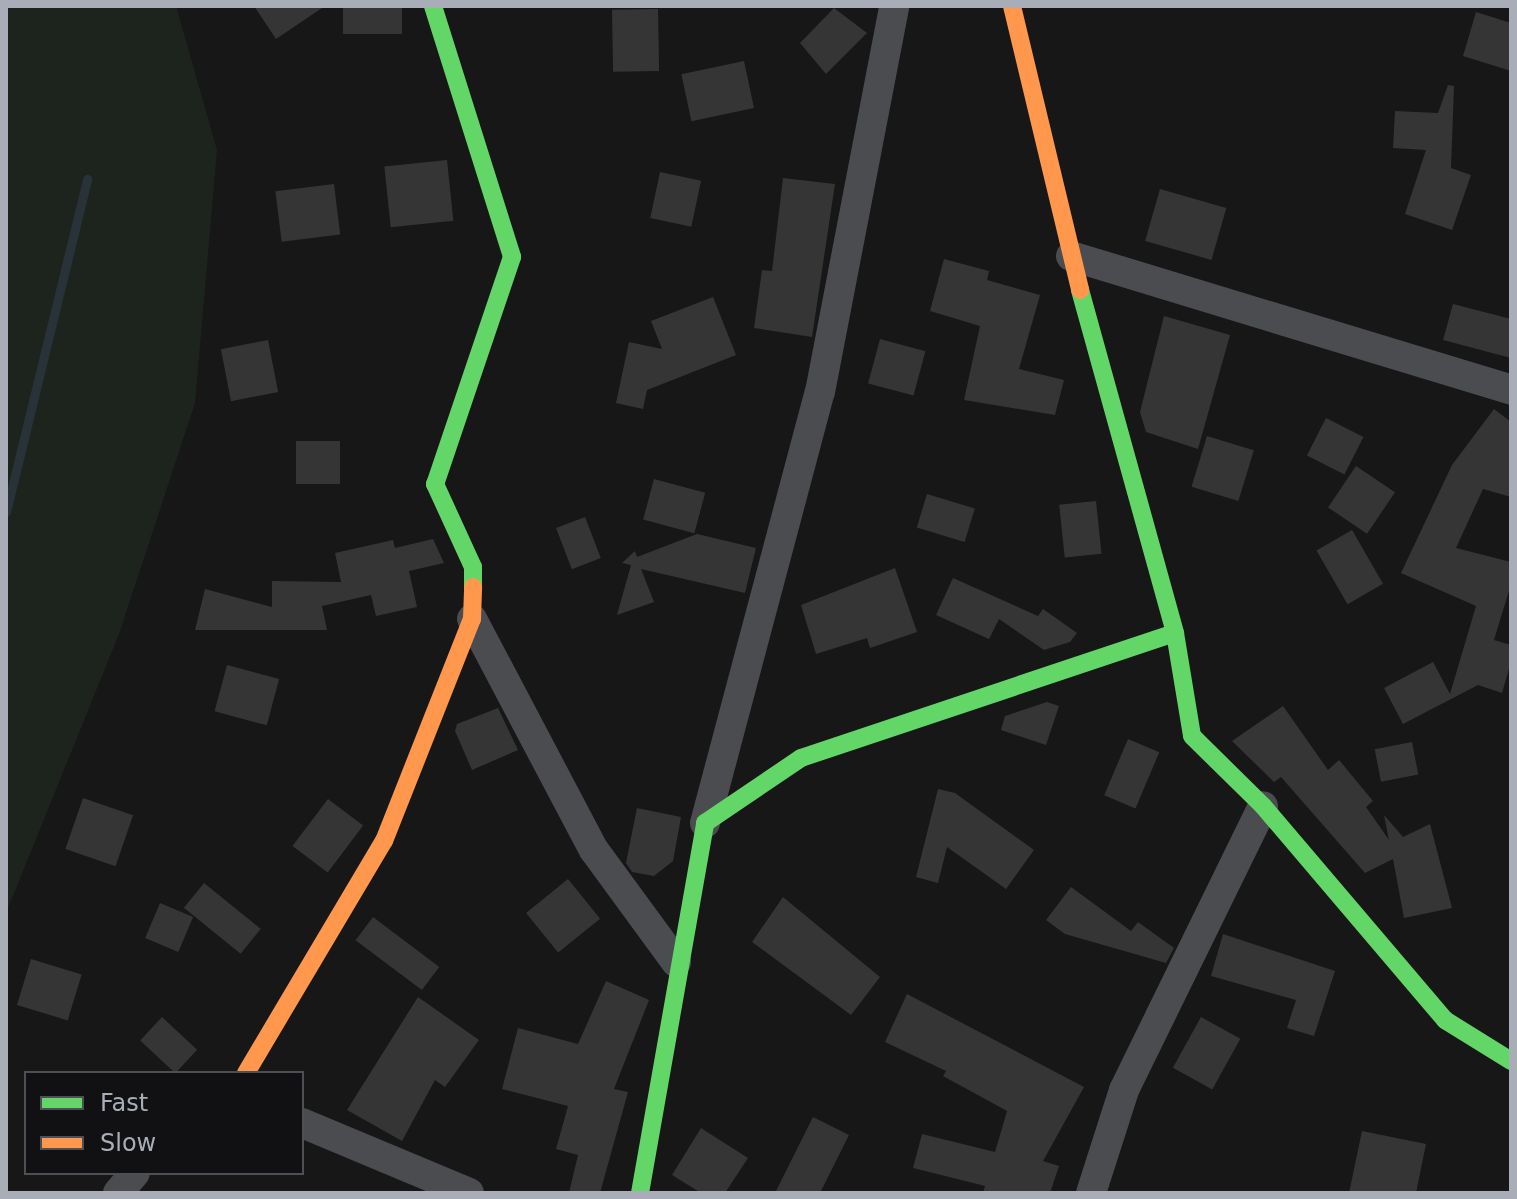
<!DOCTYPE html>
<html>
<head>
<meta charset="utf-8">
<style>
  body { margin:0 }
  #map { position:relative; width:1517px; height:1199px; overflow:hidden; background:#171717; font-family:"DejaVu Sans",sans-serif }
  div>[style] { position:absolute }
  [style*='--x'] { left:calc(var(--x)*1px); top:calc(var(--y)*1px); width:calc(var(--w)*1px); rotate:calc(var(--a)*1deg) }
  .green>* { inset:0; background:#1d241e }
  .stream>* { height:9px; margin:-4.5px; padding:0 4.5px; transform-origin:4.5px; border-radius:4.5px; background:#2a3239 }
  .building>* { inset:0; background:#353536; transform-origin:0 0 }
  .street>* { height:30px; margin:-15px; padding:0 15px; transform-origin:15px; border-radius:15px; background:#4b4c50 }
  .fast>* { height:18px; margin:-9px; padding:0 9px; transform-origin:9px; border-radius:9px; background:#63d668 }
  .slow>* { height:18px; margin:-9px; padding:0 9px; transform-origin:9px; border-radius:9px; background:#ff974d }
  span { translate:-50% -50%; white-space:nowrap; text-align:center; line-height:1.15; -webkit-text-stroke:6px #111113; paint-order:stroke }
  .frame { position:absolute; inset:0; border:8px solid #a8adb8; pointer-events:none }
  .legend { position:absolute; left:24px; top:1071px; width:280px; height:104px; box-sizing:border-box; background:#111113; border:2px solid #4d4f55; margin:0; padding:10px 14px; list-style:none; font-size:24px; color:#a8adb8 }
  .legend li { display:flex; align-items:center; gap:16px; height:40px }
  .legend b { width:40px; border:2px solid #4d4f55 }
</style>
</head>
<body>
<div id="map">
  <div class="green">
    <i style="clip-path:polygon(6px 6px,176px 6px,217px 150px,195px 403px,119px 634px,6px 913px)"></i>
  </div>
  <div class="stream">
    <i style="--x:6;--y:512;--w:343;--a:-76.3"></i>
  </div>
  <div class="building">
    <i style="clip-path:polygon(254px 6px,325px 6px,276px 39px)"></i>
    <i style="left:343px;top:6px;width:59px;height:28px"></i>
    <i style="clip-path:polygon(834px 8px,867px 33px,826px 74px,800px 43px)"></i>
    <i style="left:658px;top:9px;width:62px;height:46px;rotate:89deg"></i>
    <i style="clip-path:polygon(1476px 12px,1511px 23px,1511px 71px,1463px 56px)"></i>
    <i style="left:744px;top:61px;width:48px;height:64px;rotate:78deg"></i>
    <i style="clip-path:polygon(1448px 85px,1454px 86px,1451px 168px,1471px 175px,1452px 230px,1405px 214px,1426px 150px,1393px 148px,1395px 111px,1438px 113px)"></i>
    <i style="left:447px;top:160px;width:61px;height:63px;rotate:84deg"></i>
    <i style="left:660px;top:172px;width:42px;height:47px;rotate:12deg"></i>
    <i style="clip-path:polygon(783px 178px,835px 184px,812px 337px,754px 328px,762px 270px,772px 271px)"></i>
    <i style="left:334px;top:184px;width:51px;height:59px;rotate:83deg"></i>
    <i style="left:1160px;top:189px;width:69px;height:54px;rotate:16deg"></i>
    <i style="clip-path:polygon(944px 259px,989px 271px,987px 280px,1040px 295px,1019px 369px,1064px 380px,1055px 415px,964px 400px,980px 326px,930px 311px)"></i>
    <i style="clip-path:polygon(713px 297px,736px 355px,647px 390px,643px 409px,616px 403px,629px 342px,662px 349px,651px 321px)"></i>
    <i style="clip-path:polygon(1453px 304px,1511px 319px,1511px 358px,1443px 340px)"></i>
    <i style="clip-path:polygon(1164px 316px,1230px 335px,1198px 449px,1146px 432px,1140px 412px)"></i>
    <i style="left:880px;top:339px;width:47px;height:46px;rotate:15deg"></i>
    <i style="left:268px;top:340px;width:53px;height:48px;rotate:79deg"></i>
    <i style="clip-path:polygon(1494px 409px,1511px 422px,1511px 497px,1483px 489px,1456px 548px,1511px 562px,1511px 584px,1494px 640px,1511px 645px,1511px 662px,1502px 693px,1478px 685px,1403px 724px,1384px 688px,1433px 662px,1450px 694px,1476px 606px,1401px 573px,1452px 465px)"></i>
    <i style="left:1326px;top:418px;width:42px;height:42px;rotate:27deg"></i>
    <i style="left:1207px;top:436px;width:49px;height:53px;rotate:17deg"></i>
    <i style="left:296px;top:441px;width:44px;height:43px"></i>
    <i style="left:1356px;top:466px;width:47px;height:50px;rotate:34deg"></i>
    <i style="left:654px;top:479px;width:53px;height:42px;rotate:15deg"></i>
    <i style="left:927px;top:494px;width:50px;height:35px;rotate:17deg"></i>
    <i style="left:1096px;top:501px;width:53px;height:37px;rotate:84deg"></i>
    <i style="left:585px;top:517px;width:44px;height:31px;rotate:69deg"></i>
    <i style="left:1352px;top:530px;width:62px;height:41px;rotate:60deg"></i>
    <i style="clip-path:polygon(697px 534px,756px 548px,745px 593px,641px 569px,654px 602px,617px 615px,631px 565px,622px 563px,635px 551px,637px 557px)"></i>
    <i style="clip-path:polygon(433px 539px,444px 563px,409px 571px,417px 607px,376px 616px,371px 595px,322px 606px,327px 630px,195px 630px,205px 589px,272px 607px,272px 581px,341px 582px,335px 553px,393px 540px,395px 548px)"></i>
    <i style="clip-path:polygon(895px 568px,917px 632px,870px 648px,867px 638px,816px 654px,801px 605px)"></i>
    <i style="clip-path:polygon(953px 578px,1038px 616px,1043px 609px,1077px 633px,1070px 642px,1044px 650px,999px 619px,989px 639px,936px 615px)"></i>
    <i style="left:227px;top:665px;width:54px;height:48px;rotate:15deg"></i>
    <i style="clip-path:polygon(1047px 702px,1059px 706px,1046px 745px,1001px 730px,1005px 716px)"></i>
    <i style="clip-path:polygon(1283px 706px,1328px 770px,1339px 760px,1373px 801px,1366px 807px,1389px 840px,1384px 815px,1403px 837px,1430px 824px,1452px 908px,1404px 918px,1393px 859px,1365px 873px,1281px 777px,1274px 782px,1232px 741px)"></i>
    <i style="clip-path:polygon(498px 708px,518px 750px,472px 770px,455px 731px,457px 724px)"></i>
    <i style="left:1128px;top:739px;width:34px;height:61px;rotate:23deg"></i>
    <i style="left:1412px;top:742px;width:33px;height:38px;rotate:79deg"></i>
    <i style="clip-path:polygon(938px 789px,955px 793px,1034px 850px,1006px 889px,947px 847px,938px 883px,916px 877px)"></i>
    <i style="left:83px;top:798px;width:53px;height:54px;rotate:19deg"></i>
    <i style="left:328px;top:799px;width:44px;height:59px;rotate:37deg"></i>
    <i style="clip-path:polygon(637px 808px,681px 817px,673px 861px,654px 876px,632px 872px,626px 863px)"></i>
    <i style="left:568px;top:879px;width:51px;height:54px;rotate:51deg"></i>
    <i style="left:204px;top:883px;width:73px;height:32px;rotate:39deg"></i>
    <i style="clip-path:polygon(1071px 887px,1131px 931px,1138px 922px,1174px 948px,1166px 963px,1065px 934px,1046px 920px)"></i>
    <i style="clip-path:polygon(783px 897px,880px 977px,851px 1015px,752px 942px)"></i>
    <i style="left:160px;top:903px;width:36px;height:38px;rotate:23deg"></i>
    <i style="left:373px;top:917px;width:83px;height:29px;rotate:37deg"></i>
    <i style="clip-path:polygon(1223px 934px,1335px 971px,1314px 1036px,1287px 1028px,1296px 1000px,1211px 976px)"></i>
    <i style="left:31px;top:959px;width:53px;height:48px;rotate:17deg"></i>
    <i style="clip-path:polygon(606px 981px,649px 1000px,614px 1089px,628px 1092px,600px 1193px,569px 1193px,578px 1155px,556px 1149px,568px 1106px,502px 1089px,518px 1028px,578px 1044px)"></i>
    <i style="clip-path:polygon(907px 994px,1084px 1087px,1043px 1161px,1059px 1166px,1050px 1193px,983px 1193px,985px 1186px,913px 1168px,922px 1134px,995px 1152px,1007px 1111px,943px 1076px,946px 1071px,885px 1042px)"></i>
    <i style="clip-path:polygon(418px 997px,479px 1040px,445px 1087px,435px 1080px,402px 1141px,347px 1110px)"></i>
    <i style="left:162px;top:1017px;width:48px;height:32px;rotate:43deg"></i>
    <i style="left:1201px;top:1017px;width:45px;height:58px;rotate:29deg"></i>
    <i style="clip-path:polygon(813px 1117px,849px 1135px,820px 1193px,775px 1193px)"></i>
    <i style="clip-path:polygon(701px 1128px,748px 1158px,725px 1193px,701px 1193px,672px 1175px)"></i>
    <i style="clip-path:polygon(1362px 1131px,1426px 1144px,1416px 1193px,1349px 1193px)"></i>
  </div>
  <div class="street">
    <i style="--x:1071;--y:256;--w:460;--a:16.9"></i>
    <i style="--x:472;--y:619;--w:261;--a:62.2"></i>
    <i style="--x:594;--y:850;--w:139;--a:53.8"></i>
    <i style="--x:705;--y:823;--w:446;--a:-75.1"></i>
    <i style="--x:820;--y:392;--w:393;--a:-79.1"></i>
    <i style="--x:302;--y:1123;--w:181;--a:22.7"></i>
    <i style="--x:118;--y:1193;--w:26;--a:-50"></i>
    <i style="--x:1091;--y:1193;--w:108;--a:-72.2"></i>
    <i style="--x:1124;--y:1090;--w:316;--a:-63.9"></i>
  </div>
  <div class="fast">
    <i style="--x:433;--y:6;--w:263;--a:72.5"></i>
    <i style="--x:512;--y:257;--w:240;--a:108.7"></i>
    <i style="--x:435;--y:484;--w:91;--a:65.4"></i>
    <i style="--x:473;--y:567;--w:20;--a:90"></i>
    <i style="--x:1080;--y:290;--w:356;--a:74.5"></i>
    <i style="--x:1175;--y:633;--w:104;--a:80.6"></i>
    <i style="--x:1192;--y:736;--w:100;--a:44.6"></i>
    <i style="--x:1263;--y:806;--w:281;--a:49.6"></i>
    <i style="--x:1445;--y:1020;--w:78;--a:31.8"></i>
    <i style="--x:640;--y:1193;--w:376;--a:-80"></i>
    <i style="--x:705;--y:823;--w:116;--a:-34.1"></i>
    <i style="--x:801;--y:758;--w:394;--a:-18.5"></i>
  </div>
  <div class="slow">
    <i style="--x:1012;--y:6;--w:292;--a:76.5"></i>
    <i style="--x:246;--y:1073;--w:270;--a:-59.3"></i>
    <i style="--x:384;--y:841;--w:239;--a:-68.4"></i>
    <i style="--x:472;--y:619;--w:32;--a:-88"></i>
  </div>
  <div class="frame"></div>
  <ul class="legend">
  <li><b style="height:10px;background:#63d668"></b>Fast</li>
  <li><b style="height:10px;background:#ff974d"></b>Slow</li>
  </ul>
</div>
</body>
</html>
